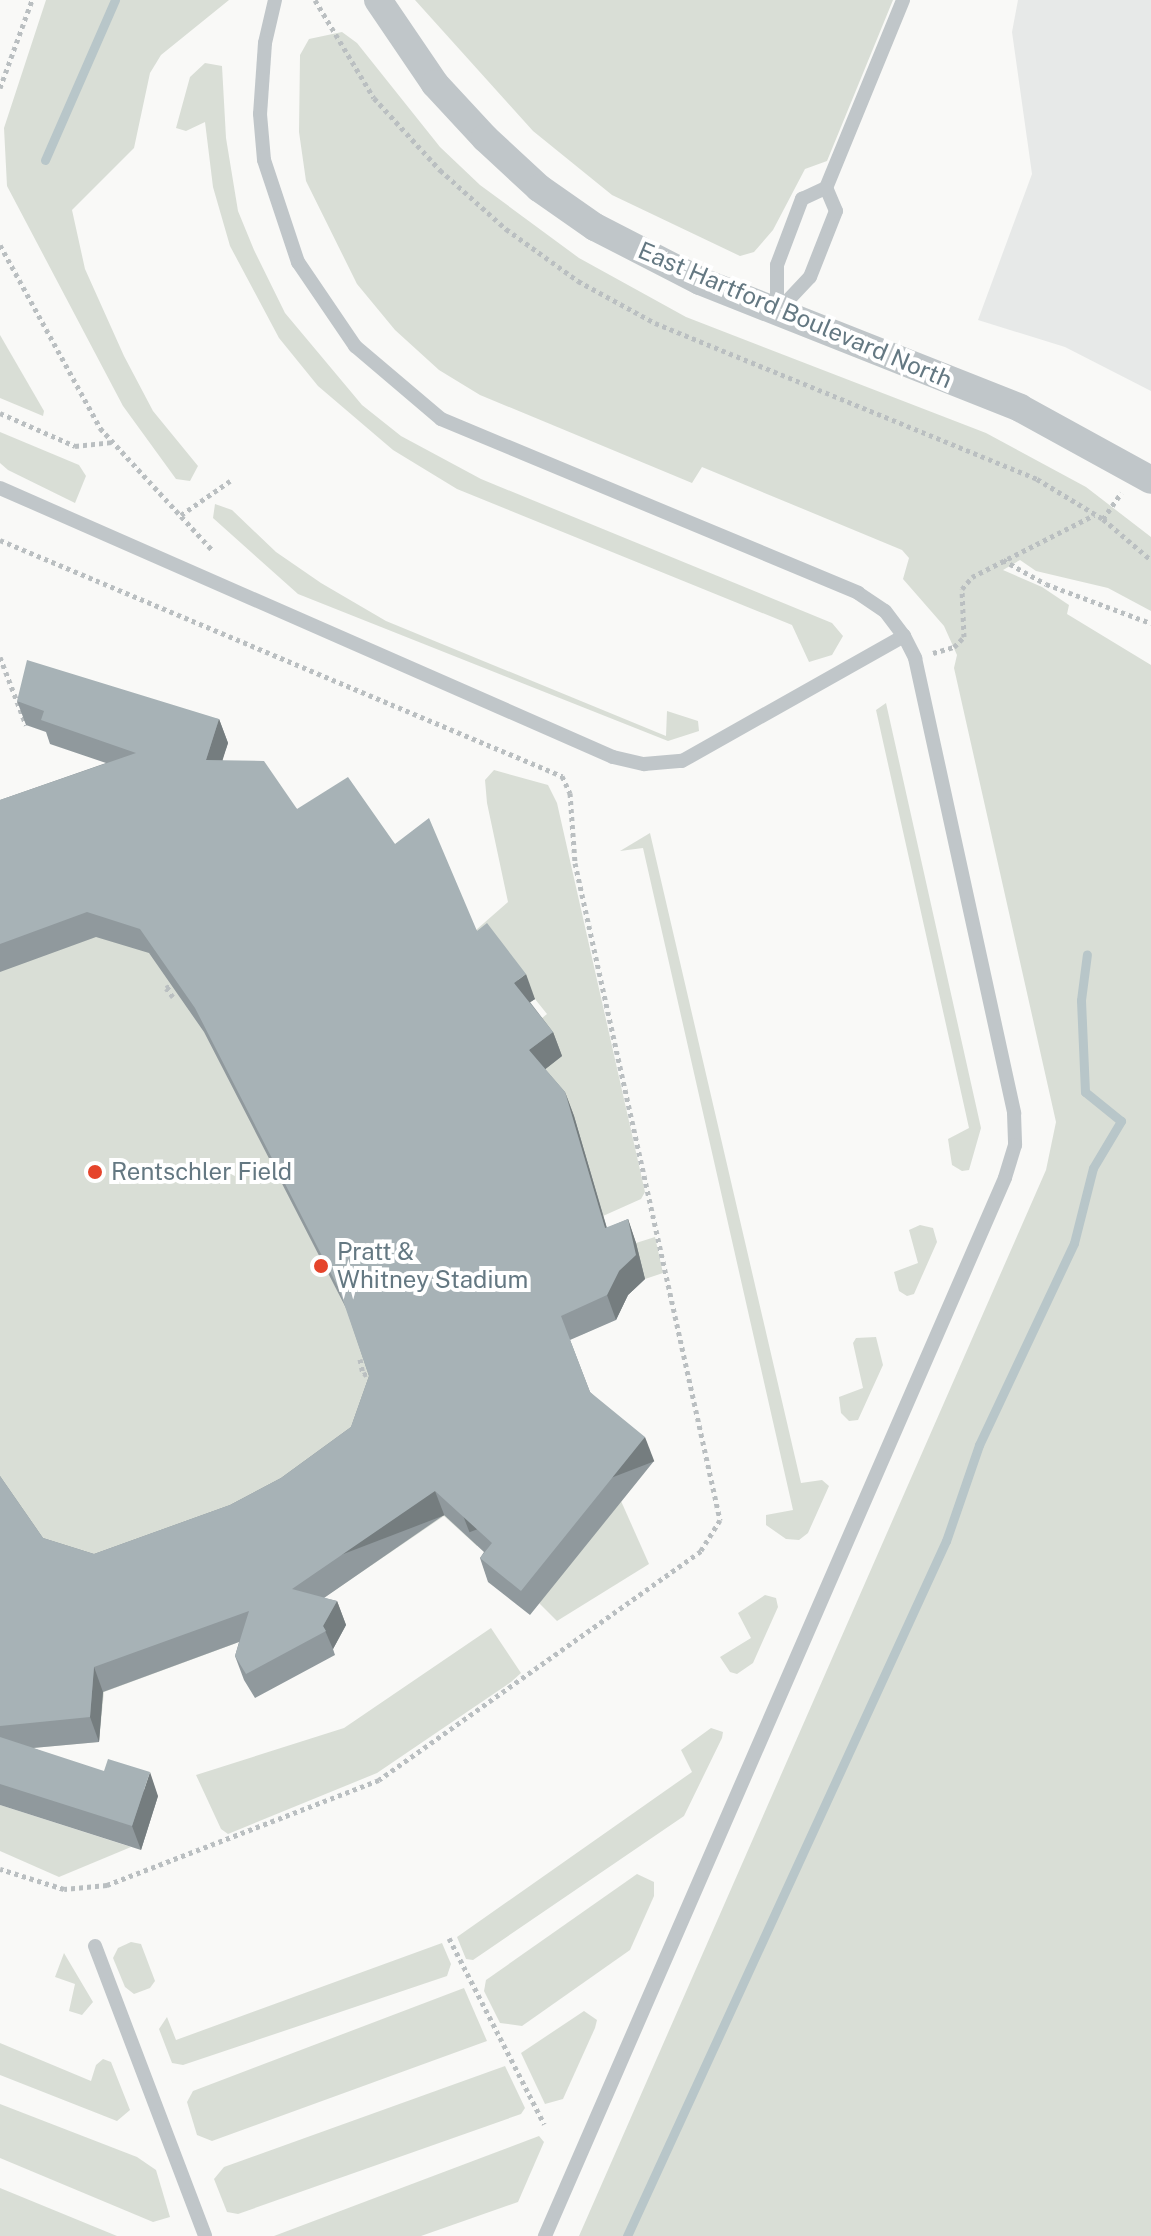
<!DOCTYPE html>
<html>
<head>
<meta charset="utf-8">
<style>
  body { margin:0 }
  #map { position:relative; width:1151px; height:2236px; overflow:hidden; background:#f9f9f7; font-family:"Public Sans",sans-serif }
  div>[style] { position:absolute }
  [style*='--x'] { left:calc(var(--x)*1px); top:calc(var(--y)*1px); width:calc(var(--w)*1px); rotate:calc(var(--a)*1deg) }
  .built>* { inset:0; background:#e7e9e8 }
  .green>* { inset:0; background:#d9ded6 }
  .stream>* { height:9px; margin:-4.5px; padding:0 4.5px; transform-origin:4.5px; border-radius:4.5px; background:#b8c6c9 }
  .path>* { height:5px; margin-top:-2.5px; transform-origin:0; background:repeating-linear-gradient(90deg,#babfc1 0 4px,transparent 0 8px) }
  .service>* { height:14px; margin:-7px; padding:0 7px; transform-origin:7px; border-radius:7px; background:#c0c6c9 }
  .minor>* { height:28px; margin:-14px; padding:0 14px; transform-origin:14px; border-radius:14px; background:#c0c6c9 }
  .wall>* { inset:0; background:#90999d }
  .shaded-wall>* { inset:0; background:#757d7f; transform-origin:0 0 }
  .building>* { inset:0; background:#a7b2b6 }
  .dots>* { width:22px; height:22px; translate:-50% -50%; box-sizing:border-box; border:4px solid #fff; border-radius:50% }
  span { translate:-50% -50%; white-space:nowrap; text-align:center; line-height:1.15; -webkit-text-stroke:8px #fff; paint-order:stroke }
  .street-label { font-size:24px; color:#647882 }
  .poi-label { font-size:24px; color:#647882 }
  .left { translate:0 -50%; text-align:left }
</style>
</head>
<body>
<div id="map">
  <div class="built">
    <i style="clip-path:polygon(1018px 0,1151px 0,1151px 391px,1065px 347px,978px 320px,1032px 174px,1012px 32px)"></i>
  </div>
  <div class="green">
    <i style="clip-path:polygon(46px 0,229px 0,161px 55px,150px 73px,134px 148px,72px 210px,85px 269px,124px 356px,153px 411px,198px 466px,190px 481px,176px 479px,123px 406px,7px 186px,4px 128px)"></i>
    <i style="clip-path:polygon(415px 0,893px 0,827px 161px,805px 169px,773px 230px,754px 252px,740px 256px,612px 195px,533px 131px)"></i>
    <i style="clip-path:polygon(342px 32px,357px 43px,440px 147px,480px 185px,579px 258px,686px 317px,986px 433px,1086px 487px,1151px 537px,1151px 611px,1108px 588px,1036px 571px,1020px 560px,1003px 570px,1042px 587px,1069px 605px,1067px 614px,1151px 665px,1151px 2236px,579px 2236px,1046px 1170px,1056px 1122px,954px 668px,957px 655px,944px 626px,903px 579px,909px 558px,902px 550px,702px 467px,692px 483px,480px 395px,439px 370px,395px 330px,357px 284px,306px 181px,299px 132px,300px 55px,309px 39px)"></i>
    <i style="clip-path:polygon(205px 63px,222px 66px,226px 138px,238px 211px,254px 250px,285px 313px,362px 405px,401px 436px,481px 479px,832px 623px,843px 636px,832px 655px,809px 662px,792px 625px,457px 489px,393px 450px,318px 386px,279px 338px,230px 246px,213px 187px,205px 122px,186px 131px,176px 128px,190px 77px)"></i>
    <i style="clip-path:polygon(0 335px,44px 411px,43px 416px,0 398px)"></i>
    <i style="clip-path:polygon(0 432px,79px 465px,86px 476px,75px 503px,8px 470px,0 463px)"></i>
    <i style="clip-path:polygon(215px 504px,232px 510px,276px 552px,321px 583px,386px 621px,666px 736px,667px 711px,698px 721px,699px 731px,668px 741px,298px 594px,213px 518px)"></i>
    <i style="clip-path:polygon(886px 703px,981px 1128px,969px 1170px,962px 1171px,952px 1165px,948px 1139px,969px 1128px,876px 710px)"></i>
    <i style="clip-path:polygon(evenodd,494px 770px,548px 785px,557px 803px,645px 1192px,641px 1199px,603px 1216px,605px 1232px,636px 1243px,655px 1237px,663px 1273px,645px 1279px,628px 1295px,616px 1319px,581px 1335px,577px 1324px,566px 1330px,595px 1407px,477px 1546px,444px 1516px,325px 1597px,282px 1620px,234px 1644px,104px 1692px,99px 1742px,0 1751px,0 828px,315px 846px,404px 868px,476px 930px,508px 902px,487px 803px,485px 780px,494px 770px,535px 999px,547px 1014px,536px 1023px,523px 1007px,535px 999px)"></i>
    <i style="clip-path:polygon(650px 833px,801px 1483px,822px 1480px,829px 1486px,808px 1533px,799px 1540px,786px 1539px,766px 1525px,766px 1515px,793px 1510px,643px 848px,620px 851px)"></i>
    <i style="clip-path:polygon(920px 1225px,933px 1228px,937px 1242px,914px 1294px,907px 1296px,899px 1291px,894px 1272px,918px 1263px,909px 1230px)"></i>
    <i style="clip-path:polygon(876px 1337px,883px 1365px,858px 1420px,849px 1421px,841px 1413px,839px 1397px,863px 1388px,853px 1343px,856px 1338px)"></i>
    <i style="clip-path:polygon(621px 1501px,649px 1564px,557px 1621px,539px 1603px)"></i>
    <i style="clip-path:polygon(765px 1595px,776px 1598px,778px 1607px,753px 1663px,737px 1674px,730px 1672px,720px 1657px,751px 1638px,738px 1613px)"></i>
    <i style="clip-path:polygon(491px 1628px,521px 1673px,511px 1682px,377px 1773px,228px 1834px,221px 1829px,196px 1775px,344px 1728px)"></i>
    <i style="clip-path:polygon(711px 1728px,723px 1732px,722px 1738px,684px 1816px,473px 1960px,466px 1959px,457px 1937px,692px 1772px,681px 1750px)"></i>
    <i style="clip-path:polygon(0 1805px,131px 1847px,59px 1877px,0 1851px)"></i>
    <i style="clip-path:polygon(637px 1874px,654px 1882px,654px 1896px,630px 1950px,522px 2026px,500px 2023px,484px 1991px,486px 1980px)"></i>
    <i style="clip-path:polygon(131px 1942px,141px 1944px,155px 1981px,150px 1988px,134px 1994px,125px 1987px,113px 1958px,118px 1948px)"></i>
    <i style="clip-path:polygon(442px 1943px,451px 1964px,447px 1976px,183px 2065px,172px 2063px,159px 2029px,167px 2017px,176px 2040px)"></i>
    <i style="clip-path:polygon(64px 1953px,93px 2002px,82px 2015px,69px 2011px,75px 1984px,55px 1977px)"></i>
    <i style="clip-path:polygon(464px 1988px,487px 2041px,212px 2141px,197px 2135px,187px 2102px,193px 2091px)"></i>
    <i style="clip-path:polygon(584px 2011px,597px 2020px,595px 2028px,563px 2099px,545px 2104px,521px 2053px)"></i>
    <i style="clip-path:polygon(0 2043px,91px 2081px,96px 2065px,103px 2059px,111px 2062px,130px 2110px,117px 2121px,0 2075px)"></i>
    <i style="clip-path:polygon(505px 2066px,525px 2108px,521px 2114px,238px 2214px,227px 2212px,214px 2179px,224px 2167px)"></i>
    <i style="clip-path:polygon(0 2104px,137px 2157px,156px 2170px,170px 2217px,153px 2222px,0 2158px)"></i>
    <i style="clip-path:polygon(539px 2136px,544px 2142px,518px 2202px,421px 2236px,274px 2236px)"></i>
    <i style="clip-path:polygon(0 2188px,117px 2236px,0 2236px)"></i>
  </div>
  <div class="stream">
    <i style="--x:45;--y:160;--w:175;--a:-66.4"></i>
    <i style="--x:627;--y:2236;--w:765;--a:-65.35"></i>
    <i style="--x:946;--y:1541;--w:102;--a:-71"></i>
    <i style="--x:979;--y:1445;--w:223;--a:-64.8"></i>
    <i style="--x:1074;--y:1243;--w:77;--a:-75.8"></i>
    <i style="--x:1093;--y:1168;--w:55;--a:-59.2"></i>
    <i style="--x:1121;--y:1121;--w:46;--a:-141.1"></i>
    <i style="--x:1085;--y:1092;--w:92;--a:-92.5"></i>
    <i style="--x:1081;--y:1000;--w:46;--a:-82.6"></i>
  </div>
  <div class="path">
    <i style="--x:315;--y:0;--w:114;--a:59"></i>
    <i style="--x:374;--y:98;--w:98;--a:47.5"></i>
    <i style="--x:440;--y:170;--w:89;--a:41.8"></i>
    <i style="--x:506;--y:229;--w:89;--a:35.8"></i>
    <i style="--x:578;--y:281;--w:88;--a:28.6"></i>
    <i style="--x:655;--y:323;--w:413;--a:22.2"></i>
    <i style="--x:1037;--y:479;--w:77;--a:31.2"></i>
    <i style="--x:1103;--y:519;--w:63;--a:40.5"></i>
    <i style="--x:0;--y:88;--w:94;--a:-70"></i>
    <i style="--x:0;--y:245;--w:209;--a:61.3"></i>
    <i style="--x:100;--y:428;--w:166;--a:47.4"></i>
    <i style="--x:0;--y:413;--w:82;--a:23.7"></i>
    <i style="--x:75;--y:446;--w:37;--a:-6"></i>
    <i style="--x:181;--y:515;--w:60;--a:-34.8"></i>
    <i style="--x:1103;--y:519;--w:32;--a:-55"></i>
    <i style="--x:0;--y:540;--w:610;--a:22.78"></i>
    <i style="--x:562;--y:776;--w:19;--a:65"></i>
    <i style="--x:570;--y:793;--w:70;--a:85.9"></i>
    <i style="--x:575;--y:863;--w:673;--a:77.55"></i>
    <i style="--x:720;--y:1520;--w:36;--a:122"></i>
    <i style="--x:701;--y:1551;--w:395;--a:144.6"></i>
    <i style="--x:379;--y:1780;--w:292;--a:158.9"></i>
    <i style="--x:107;--y:1885;--w:43;--a:174.7"></i>
    <i style="--x:64;--y:1889;--w:67;--a:-162.6"></i>
    <i style="--x:1003;--y:560;--w:49;--a:29.2"></i>
    <i style="--x:1046;--y:584;--w:112;--a:20.4"></i>
    <i style="--x:933;--y:653;--w:22;--a:-16"></i>
    <i style="--x:954;--y:647;--w:14;--a:-45"></i>
    <i style="--x:964;--y:637;--w:48;--a:-92.4"></i>
    <i style="--x:962;--y:589;--w:16;--a:-50"></i>
    <i style="--x:972;--y:577;--w:137;--a:-26.9"></i>
    <i style="--x:0;--y:657;--w:73;--a:69.1"></i>
    <i style="--x:173;--y:997;--w:11;--a:-128"></i>
    <i style="--x:166;--y:988;--w:10;--a:-29"></i>
    <i style="--x:360;--y:1359;--w:16;--a:79"></i>
    <i style="--x:363;--y:1375;--w:11;--a:-22"></i>
    <i style="--x:449;--y:1938;--w:209;--a:62.9"></i>
  </div>
  <div class="service">
    <i style="--x:275;--y:0;--w:44;--a:103.1"></i>
    <i style="--x:265;--y:43;--w:71;--a:94"></i>
    <i style="--x:260;--y:114;--w:46;--a:85"></i>
    <i style="--x:264;--y:160;--w:108;--a:71.6"></i>
    <i style="--x:298;--y:262;--w:102;--a:55.8"></i>
    <i style="--x:355;--y:346;--w:113;--a:40.3"></i>
    <i style="--x:441;--y:419;--w:452;--a:22.6"></i>
    <i style="--x:858;--y:593;--w:32;--a:34"></i>
    <i style="--x:885;--y:611;--w:31;--a:53"></i>
    <i style="--x:904;--y:636;--w:25;--a:63"></i>
    <i style="--x:915;--y:658;--w:466;--a:77.7"></i>
    <i style="--x:1014;--y:1113;--w:32;--a:88"></i>
    <i style="--x:1015;--y:1145;--w:34;--a:107"></i>
    <i style="--x:1005;--y:1178;--w:1154;--a:113.5"></i>
    <i style="--x:777;--y:312;--w:47;--a:-90"></i>
    <i style="--x:777;--y:265;--w:71;--a:-69.3"></i>
    <i style="--x:802;--y:199;--w:26;--a:-25"></i>
    <i style="--x:826;--y:188;--w:203;--a:-67.7"></i>
    <i style="--x:777;--y:312;--w:48;--a:-46.7"></i>
    <i style="--x:810;--y:277;--w:71;--a:-68.5"></i>
    <i style="--x:836;--y:211;--w:25;--a:-113"></i>
    <i style="--x:0;--y:488;--w:669;--a:23.69"></i>
    <i style="--x:613;--y:757;--w:32;--a:13"></i>
    <i style="--x:644;--y:764;--w:38;--a:-5"></i>
    <i style="--x:682;--y:761;--w:255;--a:-29.4"></i>
    <i style="--x:95;--y:1946;--w:310;--a:69.2"></i>
  </div>
  <div class="minor">
    <i style="--x:378;--y:0;--w:102;--a:55.8"></i>
    <i style="--x:435;--y:84;--w:74;--a:47.2"></i>
    <i style="--x:485;--y:138;--w:74;--a:42.8"></i>
    <i style="--x:539;--y:188;--w:68;--a:34.9"></i>
    <i style="--x:595;--y:227;--w:118;--a:27.2"></i>
    <i style="--x:700;--y:281;--w:344;--a:21.6"></i>
    <i style="--x:1020;--y:408;--w:149;--a:28.8"></i>
  </div>
  <div class="wall">
    <i style="clip-path:polygon(17px 701px,219px 719px,228px 743px,222px 760px,297px 809px,395px 844px,477px 931px,535px 999px,530px 1002px,553px 1032px,562px 1056px,545px 1069px,565px 1092px,574px 1116px,607px 1228px,628px 1219px,636px 1243px,645px 1279px,628px 1295px,616px 1320px,570px 1340px,590px 1392px,654px 1461px,530px 1615px,488px 1582px,480px 1558px,484px 1552px,444px 1515px,324px 1598px,337px 1601px,346px 1625px,333px 1649px,335px 1655px,255px 1698px,244px 1680px,235px 1656px,239px 1642px,103px 1692px,99px 1742px,33px 1748px,158px 1796px,141px 1850px,0 1805px,0 1476px,43px 1538px,94px 1554px,230px 1505px,281px 1478px,351px 1427px,369px 1376px,347px 1310px,204px 1032px,149px 953px,96px 937px,0 972px,0 800px,106px 763px,50px 744px,46px 732px,26px 725px)"></i>
  </div>
  <div class="shaded-wall">
    <i style="clip-path:polygon(219px 719px,228px 743px,215px 784px,206px 760px)"></i>
    <i style="clip-path:polygon(526px 974px,535px 999px,523px 1007px,514px 983px)"></i>
    <i style="clip-path:polygon(553px 1032px,562px 1056px,538px 1075px,529px 1050px)"></i>
    <i style="clip-path:polygon(565px 1092px,574px 1116px,614px 1253px,605px 1228px)"></i>
    <i style="clip-path:polygon(628px 1219px,636px 1243px,645px 1279px,628px 1295px,616px 1320px,607px 1295px,619px 1271px)"></i>
    <i style="left:645px;top:1437px;width:26px;height:198px;rotate:69deg"></i>
    <i style="left:435px;top:1491px;width:26px;height:173px;rotate:69deg"></i>
    <i style="clip-path:polygon(337px 1601px,346px 1625px,333px 1649px,323px 1626px)"></i>
    <i style="clip-path:polygon(94px 1667px,103px 1692px,99px 1742px,90px 1717px)"></i>
    <i style="clip-path:polygon(150px 1772px,158px 1796px,141px 1850px,132px 1826px)"></i>
  </div>
  <div class="building">
    <i style="clip-path:polygon(27px 660px,219px 719px,206px 760px,264px 761px,297px 809px,348px 777px,395px 844px,429px 818px,477px 931px,487px 923px,526px 974px,514px 983px,553px 1032px,529px 1050px,565px 1092px,605px 1228px,628px 1219px,636px 1255px,619px 1271px,607px 1295px,561px 1316px,590px 1392px,645px 1437px,521px 1591px,480px 1558px,492px 1543px,435px 1491px,292px 1589px,337px 1601px,323px 1626px,326px 1631px,246px 1674px,235px 1656px,249px 1611px,94px 1667px,90px 1717px,0 1726px,0 1476px,43px 1538px,94px 1554px,230px 1505px,281px 1478px,351px 1427px,369px 1376px,339px 1289px,195px 1008px,140px 929px,87px 912px,0 944px,0 800px,136px 753px,41px 720px,44px 711px,17px 701px)"></i>
    <i style="clip-path:polygon(0 1737px,104px 1771px,108px 1759px,150px 1772px,132px 1826px,0 1784px)"></i>
  </div>
  <div class="dots">
    <i style="left:95px;top:1172px;background:#e5442b"></i>
    <i style="left:321px;top:1266px;background:#e5442b"></i>
  </div>
  <div class="street-label">
    <span style="left:795px;top:315px;rotate:23deg">East Hartford Boulevard North</span>
  </div>
  <div class="poi-label">
    <span class="left" style="left:111px;top:1172px">Rentschler Field</span>
    <span class="left" style="left:337px;top:1266px">Pratt &amp;<br>Whitney Stadium</span>
  </div>
</div>
</body>
</html>
